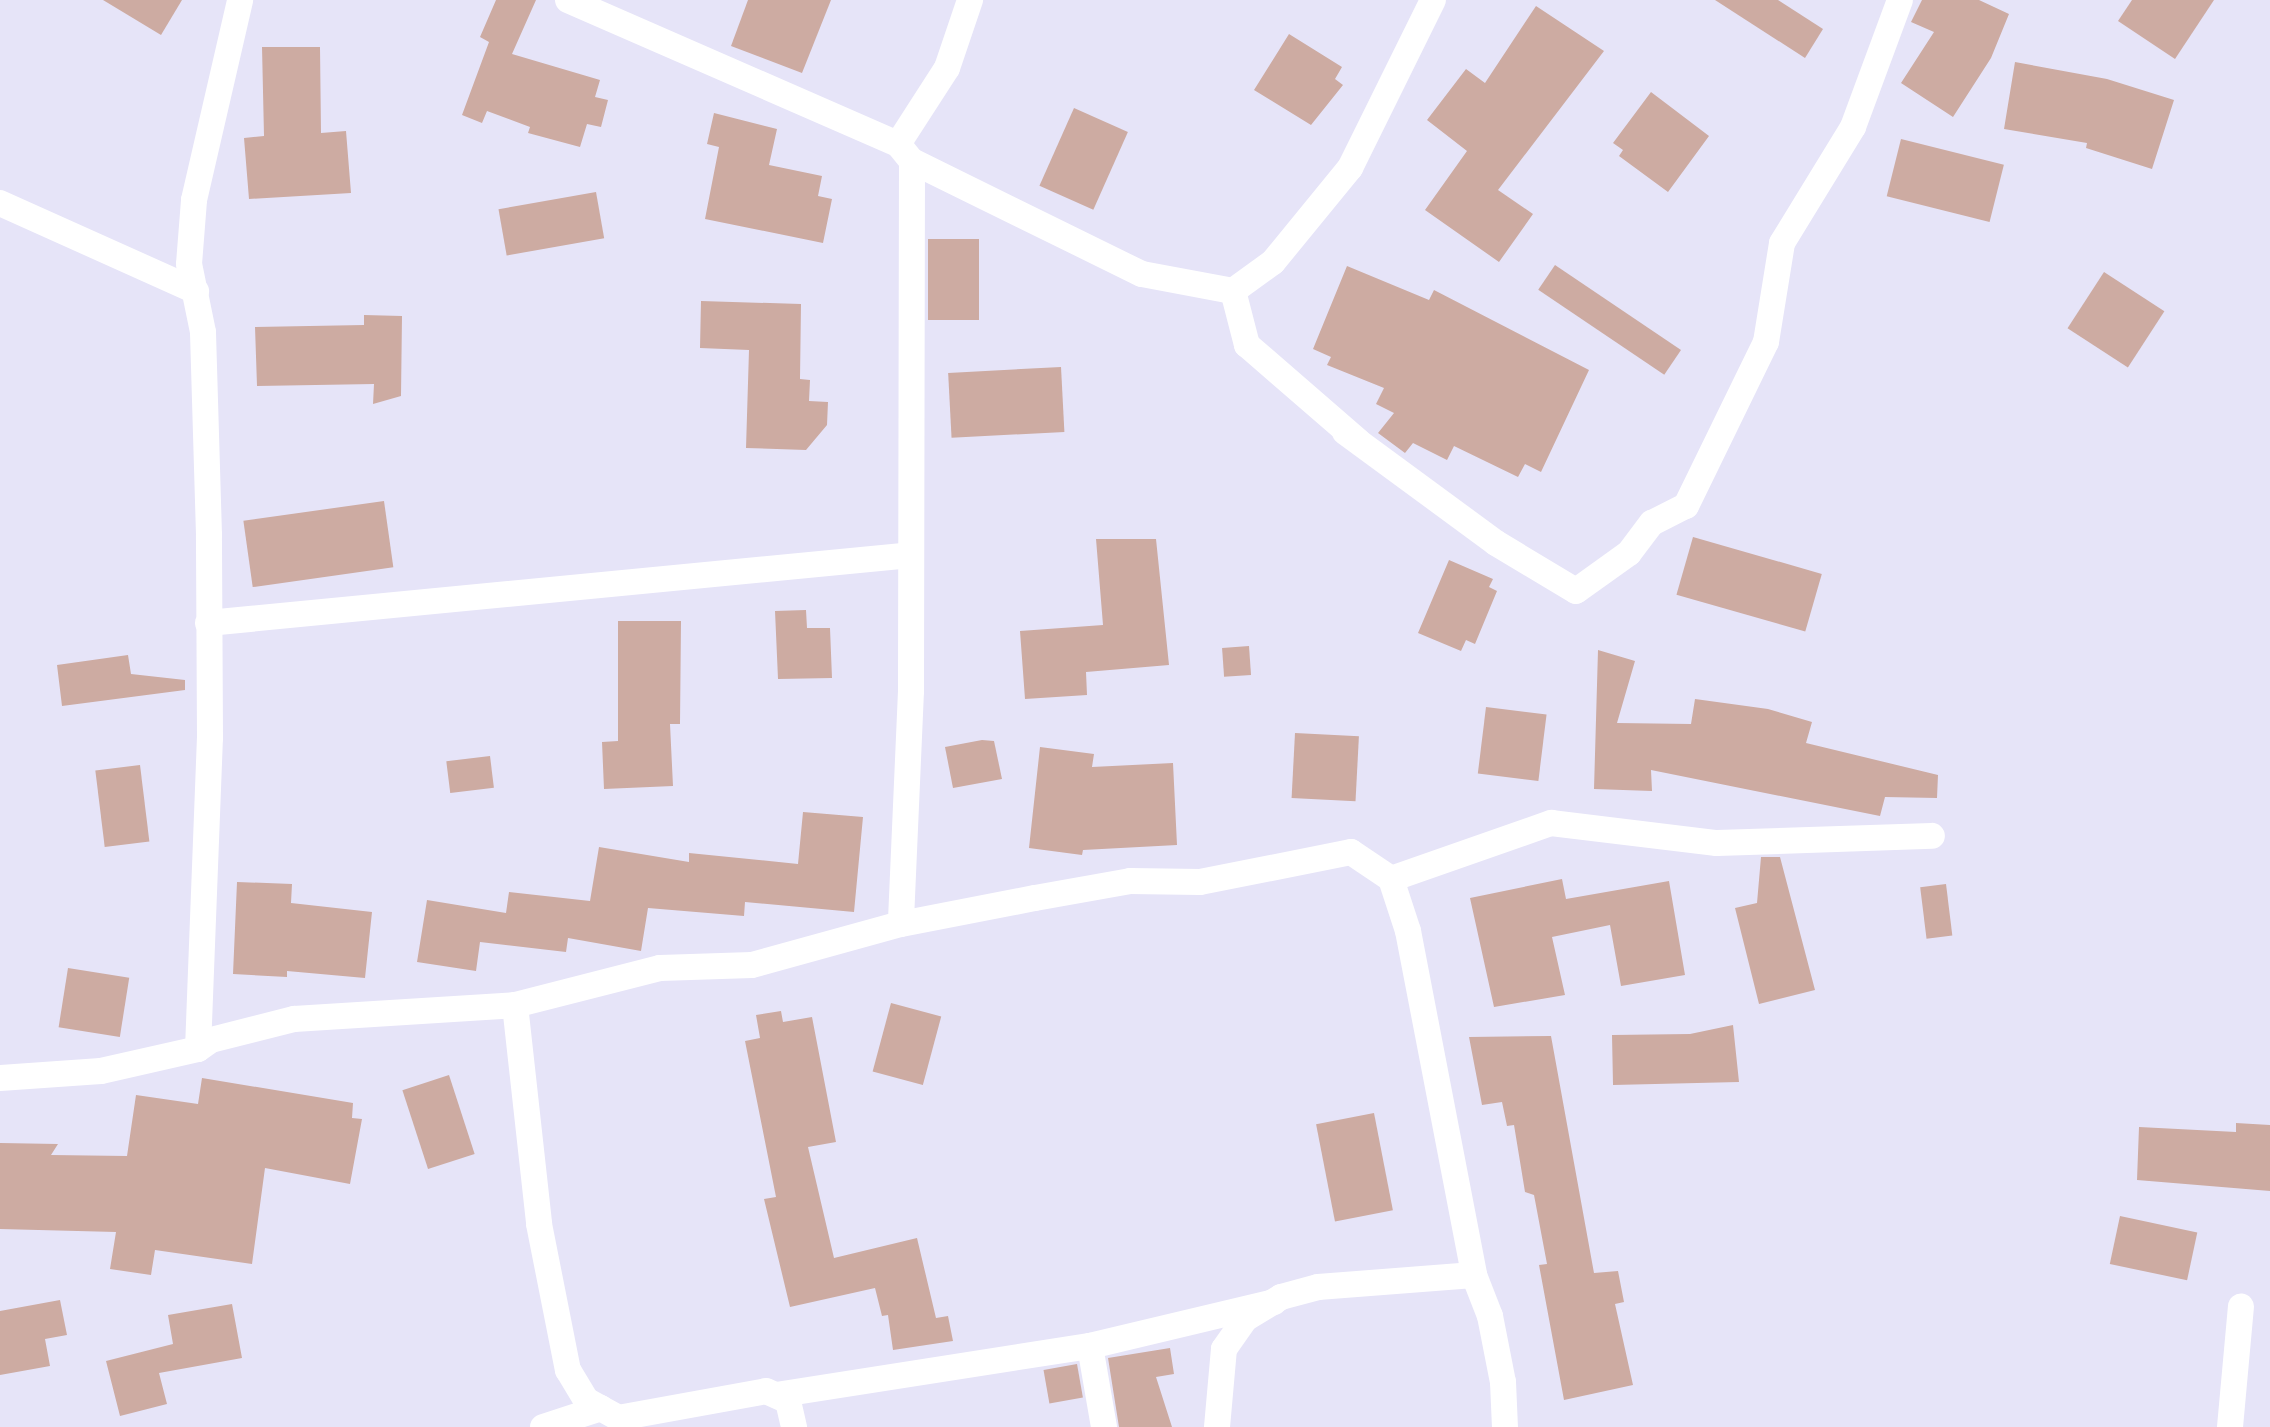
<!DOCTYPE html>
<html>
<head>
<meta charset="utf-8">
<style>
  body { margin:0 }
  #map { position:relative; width:2270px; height:1427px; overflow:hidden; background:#e6e4f8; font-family:Mulish,sans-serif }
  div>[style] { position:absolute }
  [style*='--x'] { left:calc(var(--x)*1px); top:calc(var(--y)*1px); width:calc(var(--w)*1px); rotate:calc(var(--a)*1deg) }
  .building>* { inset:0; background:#cdaba2; transform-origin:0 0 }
  .street>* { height:26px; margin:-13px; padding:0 13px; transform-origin:13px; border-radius:13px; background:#fff }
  span { translate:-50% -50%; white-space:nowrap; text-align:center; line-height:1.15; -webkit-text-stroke:6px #f4f2ff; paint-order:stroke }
</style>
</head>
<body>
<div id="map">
  <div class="building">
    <i style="clip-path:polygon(103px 0,182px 0,161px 35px)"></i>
    <i style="clip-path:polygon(496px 0,536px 0,512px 54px,600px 80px,595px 97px,608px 100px,601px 127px,587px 124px,580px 147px,528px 133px,530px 127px,487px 111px,482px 123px,462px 115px,489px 42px,480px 37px)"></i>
    <i style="clip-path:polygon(748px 0,831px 0,802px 73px,731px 46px)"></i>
    <i style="clip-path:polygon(1715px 0,1778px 0,1823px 29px,1805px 58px)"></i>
    <i style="clip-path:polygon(1922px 0,1979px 0,2009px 14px,1991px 58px,1953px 117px,1901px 83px,1934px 32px,1911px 22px)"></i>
    <i style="clip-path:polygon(2132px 0,2214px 0,2175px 59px,2118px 21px)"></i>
    <i style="clip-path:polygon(1536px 6px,1604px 51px,1498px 190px,1533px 214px,1499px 262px,1425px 210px,1467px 151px,1427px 120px,1466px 69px,1485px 83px)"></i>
    <i style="clip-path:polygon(1289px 34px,1342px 67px,1335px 79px,1343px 85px,1311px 125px,1254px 90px)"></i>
    <i style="clip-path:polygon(262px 47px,320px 47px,321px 133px,346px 131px,351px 193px,249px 199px,244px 138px,264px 136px)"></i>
    <i style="clip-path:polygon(2015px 62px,2107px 79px,2174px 100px,2152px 169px,2086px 148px,2087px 143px,2004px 129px)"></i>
    <i style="clip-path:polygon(1651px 92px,1709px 136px,1668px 192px,1619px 156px,1623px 150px,1613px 143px)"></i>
    <i style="left:1074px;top:108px;width:59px;height:85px;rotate:24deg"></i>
    <i style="clip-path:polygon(714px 113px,777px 129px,769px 165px,822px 176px,818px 196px,832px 199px,823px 243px,705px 219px,719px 147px,707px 144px)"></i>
    <i style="left:1901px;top:139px;width:106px;height:59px;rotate:14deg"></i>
    <i style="left:596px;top:192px;width:47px;height:99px;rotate:80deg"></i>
    <i style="left:928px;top:239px;width:51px;height:81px"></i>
    <i style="left:1555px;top:265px;width:152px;height:30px;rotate:34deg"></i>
    <i style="clip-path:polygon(1347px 266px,1429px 300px,1434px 290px,1589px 370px,1541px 472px,1525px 464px,1518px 477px,1454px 446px,1447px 460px,1413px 443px,1405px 453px,1378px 433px,1394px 413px,1376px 404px,1384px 388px,1327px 365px,1331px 357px,1313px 349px)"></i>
    <i style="left:2104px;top:272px;width:72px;height:67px;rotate:33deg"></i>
    <i style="clip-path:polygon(701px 301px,801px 304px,800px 379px,810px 380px,809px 401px,828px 402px,827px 425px,806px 450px,746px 448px,749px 350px,700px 348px)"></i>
    <i style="clip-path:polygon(364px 315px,402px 316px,401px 396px,373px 404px,374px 384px,257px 386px,255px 327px,364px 325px)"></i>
    <i style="left:1061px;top:367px;width:65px;height:113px;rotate:87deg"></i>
    <i style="left:384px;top:501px;width:67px;height:142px;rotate:82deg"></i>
    <i style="left:1693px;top:537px;width:134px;height:60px;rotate:16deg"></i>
    <i style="clip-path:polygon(1096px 539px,1156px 539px,1169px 665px,1086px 672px,1087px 695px,1025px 699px,1020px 631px,1103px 625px)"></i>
    <i style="clip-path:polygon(1449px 560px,1493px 579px,1489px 587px,1497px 591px,1475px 644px,1466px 640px,1461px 651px,1418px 633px)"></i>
    <i style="clip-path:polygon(806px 610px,807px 628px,830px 628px,832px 678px,778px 679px,775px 611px)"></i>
    <i style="clip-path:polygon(618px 621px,681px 621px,680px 724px,670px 724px,673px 786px,604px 789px,602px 742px,618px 741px)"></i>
    <i style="left:1249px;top:646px;width:29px;height:27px;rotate:86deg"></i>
    <i style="clip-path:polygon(1598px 650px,1635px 661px,1617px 723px,1691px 724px,1695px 699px,1768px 709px,1812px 722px,1806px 743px,1938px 775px,1937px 798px,1885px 797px,1880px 816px,1651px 770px,1652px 791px,1594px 789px)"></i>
    <i style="clip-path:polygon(128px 655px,131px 674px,185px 680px,185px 690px,62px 706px,57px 665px)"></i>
    <i style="left:1486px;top:707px;width:61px;height:67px;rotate:7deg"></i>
    <i style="left:1295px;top:733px;width:64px;height:65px;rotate:3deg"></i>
    <i style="clip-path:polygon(982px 740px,994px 741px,1002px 779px,953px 788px,945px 747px)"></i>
    <i style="clip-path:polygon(1040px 747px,1094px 754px,1092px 767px,1173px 763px,1177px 845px,1083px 850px,1082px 855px,1029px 848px)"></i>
    <i style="left:490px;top:756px;width:32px;height:44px;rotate:83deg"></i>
    <i style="left:140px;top:765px;width:77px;height:45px;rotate:83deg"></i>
    <i style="clip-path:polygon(803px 812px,863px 817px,854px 912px,745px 902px,744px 916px,648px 908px,641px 951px,568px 938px,566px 952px,480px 942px,476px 971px,417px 962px,427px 900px,506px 913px,509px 892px,590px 901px,599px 847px,689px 862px,689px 853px,798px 864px)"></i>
    <i style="clip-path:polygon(1761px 857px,1780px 857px,1815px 990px,1759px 1004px,1735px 908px,1757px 903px)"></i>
    <i style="clip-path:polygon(1562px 879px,1566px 899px,1669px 881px,1685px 975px,1621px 986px,1610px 925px,1552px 937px,1565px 995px,1494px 1007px,1470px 898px)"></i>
    <i style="clip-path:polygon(237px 882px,292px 884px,291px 903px,372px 912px,365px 978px,287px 971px,287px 977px,233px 974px)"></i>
    <i style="left:1946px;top:884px;width:52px;height:26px;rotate:83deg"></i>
    <i style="left:68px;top:968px;width:62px;height:60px;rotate:9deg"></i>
    <i style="left:891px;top:1003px;width:52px;height:71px;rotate:15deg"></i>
    <i style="clip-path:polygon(781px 1011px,783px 1022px,812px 1017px,836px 1142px,808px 1147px,834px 1258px,917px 1238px,936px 1318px,948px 1316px,953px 1341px,893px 1350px,888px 1315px,882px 1316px,875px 1288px,790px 1307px,764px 1199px,776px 1197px,745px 1041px,760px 1038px,756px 1015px)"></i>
    <i style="clip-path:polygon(1733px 1025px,1739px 1082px,1613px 1085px,1612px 1035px,1690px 1034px)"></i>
    <i style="clip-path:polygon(1551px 1036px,1594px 1273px,1618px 1271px,1624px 1302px,1615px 1304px,1633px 1385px,1564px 1400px,1539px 1265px,1547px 1264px,1534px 1195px,1525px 1192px,1514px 1125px,1507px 1126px,1502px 1102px,1482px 1105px,1469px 1037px)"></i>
    <i style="left:449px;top:1075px;width:83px;height:49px;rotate:72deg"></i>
    <i style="clip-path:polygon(202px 1078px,353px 1103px,352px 1118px,362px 1119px,350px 1184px,265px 1168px,252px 1264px,155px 1250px,151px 1275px,110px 1269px,116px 1232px,0 1229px,0 1143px,58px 1144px,51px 1155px,127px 1156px,136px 1095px,198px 1104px)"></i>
    <i style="left:1374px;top:1113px;width:99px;height:59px;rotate:79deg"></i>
    <i style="clip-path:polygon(2236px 1123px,2270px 1125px,2270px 1191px,2137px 1180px,2139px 1127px,2236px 1132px)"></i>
    <i style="left:2120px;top:1216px;width:79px;height:49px;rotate:12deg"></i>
    <i style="clip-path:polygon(60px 1300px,67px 1335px,45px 1339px,50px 1366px,0 1375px,0 1311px)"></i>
    <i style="clip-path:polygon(232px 1304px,242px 1358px,159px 1373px,167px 1404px,120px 1416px,106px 1361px,173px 1344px,168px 1315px)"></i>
    <i style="clip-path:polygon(1170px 1348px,1174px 1374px,1156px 1377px,1172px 1427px,1119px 1427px,1108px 1358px)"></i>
    <i style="left:1077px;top:1364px;width:34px;height:34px;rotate:80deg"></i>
  </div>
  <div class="street">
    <i style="--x:568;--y:0;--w:360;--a:23.6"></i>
    <i style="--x:898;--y:144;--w:22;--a:51"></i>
    <i style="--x:912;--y:161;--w:530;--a:90.11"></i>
    <i style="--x:911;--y:691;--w:233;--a:92.5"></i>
    <i style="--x:898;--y:144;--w:90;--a:-57.2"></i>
    <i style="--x:947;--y:68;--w:72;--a:-71.3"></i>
    <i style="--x:912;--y:161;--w:256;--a:26.2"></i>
    <i style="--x:1142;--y:274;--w:93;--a:10.6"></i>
    <i style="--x:0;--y:203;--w:215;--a:24.2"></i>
    <i style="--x:1345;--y:432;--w:187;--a:36.3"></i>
    <i style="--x:1496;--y:543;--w:93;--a:31"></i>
    <i style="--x:1576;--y:591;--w:65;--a:-35.6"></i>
    <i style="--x:1629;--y:553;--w:38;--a:-53"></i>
    <i style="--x:1652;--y:523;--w:38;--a:-27"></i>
    <i style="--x:1686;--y:506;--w:182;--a:-64"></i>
    <i style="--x:1766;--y:342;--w:100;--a:-80.8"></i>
    <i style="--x:1782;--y:243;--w:136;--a:-58.5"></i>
    <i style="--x:1853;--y:127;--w:135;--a:-69.7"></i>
    <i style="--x:1358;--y:441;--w:147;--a:-139.1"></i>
    <i style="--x:1247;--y:345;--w:56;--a:-104.5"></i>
    <i style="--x:1233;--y:291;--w:49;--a:-35.9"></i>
    <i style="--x:1273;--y:262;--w:122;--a:-50.7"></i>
    <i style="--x:1350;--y:168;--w:187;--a:-63.7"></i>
    <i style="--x:208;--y:623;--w:706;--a:-5.52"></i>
    <i style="--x:1391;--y:879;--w:170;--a:-19.3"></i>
    <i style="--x:1551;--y:823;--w:167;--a:6.9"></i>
    <i style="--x:1717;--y:843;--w:215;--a:-1.9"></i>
    <i style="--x:515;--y:1005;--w:220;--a:83.7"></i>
    <i style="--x:539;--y:1224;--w:149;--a:78.8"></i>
    <i style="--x:568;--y:1370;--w:35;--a:59"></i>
    <i style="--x:586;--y:1400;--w:37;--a:29"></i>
    <i style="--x:618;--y:1418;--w:150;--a:-10.3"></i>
    <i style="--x:766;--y:1391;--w:24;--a:24"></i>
    <i style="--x:788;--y:1401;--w:27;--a:77"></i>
    <i style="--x:198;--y:1049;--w:311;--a:-87.8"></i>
    <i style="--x:210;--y:738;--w:203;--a:-90.3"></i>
    <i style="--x:209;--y:535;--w:203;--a:-91.7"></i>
    <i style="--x:203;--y:332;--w:69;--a:-101.6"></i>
    <i style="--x:189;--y:264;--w:64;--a:-85.5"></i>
    <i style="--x:194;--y:200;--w:205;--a:-77"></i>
    <i style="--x:0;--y:1078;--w:101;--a:-4"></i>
    <i style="--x:101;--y:1071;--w:99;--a:-12.8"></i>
    <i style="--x:198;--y:1049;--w:16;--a:-35"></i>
    <i style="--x:211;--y:1040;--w:86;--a:-14.2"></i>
    <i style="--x:294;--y:1019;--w:221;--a:-3.6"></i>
    <i style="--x:515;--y:1005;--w:150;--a:-14.3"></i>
    <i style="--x:660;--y:968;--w:92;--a:-1.9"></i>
    <i style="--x:752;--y:965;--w:155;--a:-15.4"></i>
    <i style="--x:901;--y:924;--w:136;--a:-11"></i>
    <i style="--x:1035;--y:898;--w:97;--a:-10.1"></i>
    <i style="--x:1130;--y:881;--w:70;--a:0.8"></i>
    <i style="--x:1200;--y:882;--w:154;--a:-11.2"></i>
    <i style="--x:1351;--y:852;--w:48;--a:34"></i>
    <i style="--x:1391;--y:879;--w:55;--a:71.9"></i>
    <i style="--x:1408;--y:931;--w:350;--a:79.1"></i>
    <i style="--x:1474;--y:1275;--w:44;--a:68.7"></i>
    <i style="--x:1490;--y:1316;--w:67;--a:78.9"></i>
    <i style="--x:1503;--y:1382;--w:45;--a:87.5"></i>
    <i style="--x:1090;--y:1346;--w:82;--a:80.2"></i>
    <i style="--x:776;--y:1395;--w:318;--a:-8.9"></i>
    <i style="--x:1090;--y:1346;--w:189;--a:-13.4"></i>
    <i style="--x:543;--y:1427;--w:61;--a:-18.1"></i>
    <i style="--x:1217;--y:1427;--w:78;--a:-84.9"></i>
    <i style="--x:1224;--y:1349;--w:37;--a:-55"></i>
    <i style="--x:1245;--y:1319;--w:42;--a:-31.4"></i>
    <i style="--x:1281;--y:1297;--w:38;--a:-15"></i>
    <i style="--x:1318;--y:1287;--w:156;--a:-4.4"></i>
    <i style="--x:2230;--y:1427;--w:121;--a:-84.8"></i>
  </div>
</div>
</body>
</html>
